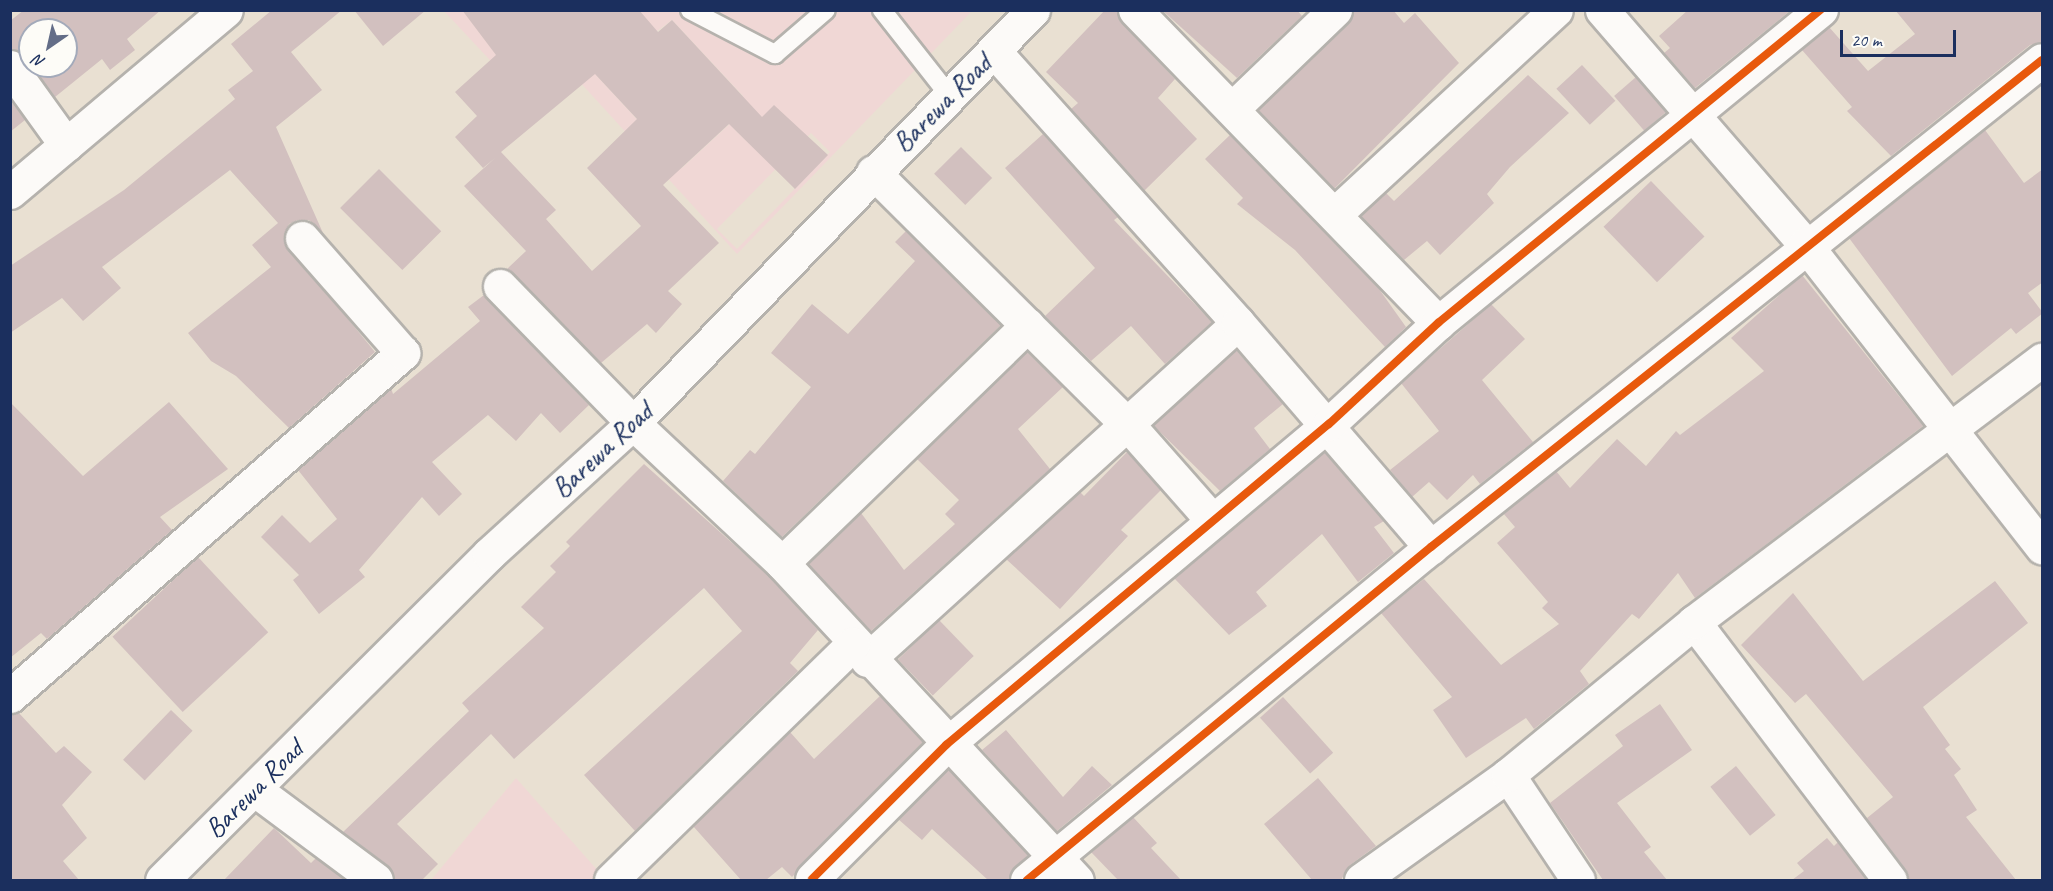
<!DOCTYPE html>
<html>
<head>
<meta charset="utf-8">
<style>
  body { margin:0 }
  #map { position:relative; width:2053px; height:891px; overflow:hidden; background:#e9e0d2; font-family:Caveat,sans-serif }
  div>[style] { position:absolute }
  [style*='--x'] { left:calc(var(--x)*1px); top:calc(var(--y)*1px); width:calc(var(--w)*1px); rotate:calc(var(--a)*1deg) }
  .built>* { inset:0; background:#f0d7d5 }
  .building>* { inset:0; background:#d2c0bf; transform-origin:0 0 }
  .roads { filter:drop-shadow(2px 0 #b5b2ad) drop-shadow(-2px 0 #b5b2ad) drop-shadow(0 2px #b5b2ad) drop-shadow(0 -2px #b5b2ad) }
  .service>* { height:18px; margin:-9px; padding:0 9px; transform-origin:9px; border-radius:9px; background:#fcfaf8 }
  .minor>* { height:33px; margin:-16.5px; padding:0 16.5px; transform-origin:16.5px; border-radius:16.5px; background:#fcfaf8 }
  .secondary>* { height:33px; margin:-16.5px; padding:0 16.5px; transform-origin:16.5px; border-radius:16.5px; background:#fcfaf8 }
  .cycleway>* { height:8px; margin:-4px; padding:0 4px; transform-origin:4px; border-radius:4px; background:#e8590c }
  span { translate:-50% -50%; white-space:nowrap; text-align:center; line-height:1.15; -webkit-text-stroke:5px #fdfcf7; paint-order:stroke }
  .street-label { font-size:28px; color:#1b2f5e }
  .frame { position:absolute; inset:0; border:12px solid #1b2f5e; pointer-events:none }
  .north { position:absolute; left:18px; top:18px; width:60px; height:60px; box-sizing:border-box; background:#fdfcf7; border:2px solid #a3aaba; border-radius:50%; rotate:214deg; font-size:16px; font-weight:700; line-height:24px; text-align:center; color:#1b2f5e }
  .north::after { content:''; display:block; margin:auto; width:21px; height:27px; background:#636d87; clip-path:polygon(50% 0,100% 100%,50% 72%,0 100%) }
  .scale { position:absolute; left:1840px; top:30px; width:116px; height:27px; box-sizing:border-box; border:3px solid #1b2f5e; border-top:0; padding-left:8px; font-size:18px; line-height:21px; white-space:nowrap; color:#1b2f5e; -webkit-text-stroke:4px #fdfcf7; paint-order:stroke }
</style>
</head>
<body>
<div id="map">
  <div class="built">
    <i style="clip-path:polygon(evenodd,444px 11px,972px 11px,737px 254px,546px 45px,502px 73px,444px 11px,672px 20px,743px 96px,735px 119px,682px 168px,597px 76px,672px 20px,444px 11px,749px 110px,756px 150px,733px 128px,749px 110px,444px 11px,811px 133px,830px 152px,737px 249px,717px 229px,811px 133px)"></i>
    <i style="clip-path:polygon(516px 778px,606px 880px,431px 880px)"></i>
  </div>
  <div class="building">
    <i style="clip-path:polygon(24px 10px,161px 10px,127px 39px,135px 50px,110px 70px,102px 59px,55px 97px,32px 66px,66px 66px,66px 30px,30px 30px,30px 63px,10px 49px,10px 21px)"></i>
    <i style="clip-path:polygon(272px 10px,342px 10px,291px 52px,322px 90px,276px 127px,323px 233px,309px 220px,298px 220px,289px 224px,284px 241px,375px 352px,289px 428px,236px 376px,211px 361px,188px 333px,271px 267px,252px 245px,278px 223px,230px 170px,102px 267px,121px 288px,83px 321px,62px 298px,10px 333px,10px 266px,124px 190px,235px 99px,228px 90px,253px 71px,231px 44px)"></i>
    <i style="clip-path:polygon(354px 10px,426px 10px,383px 46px)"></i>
    <i style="clip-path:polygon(evenodd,462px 10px,639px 10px,658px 32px,672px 20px,762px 117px,774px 105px,828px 155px,795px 189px,729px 124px,663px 185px,719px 243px,668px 291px,682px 304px,656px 333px,647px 324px,601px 363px,507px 269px,526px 251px,464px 186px,495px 158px,483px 168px,455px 137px,477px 116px,455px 92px,496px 55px,462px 10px,595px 74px,637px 119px,587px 168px,641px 226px,592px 271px,546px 219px,556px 210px,501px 152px,595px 74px)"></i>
    <i style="clip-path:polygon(1105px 10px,1117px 10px,1122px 23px,1175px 79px,1158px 98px,1197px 139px,1144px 191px,1071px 109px,1078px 103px,1046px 72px)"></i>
    <i style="clip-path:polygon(1162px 10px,1297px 10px,1302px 16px,1237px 78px)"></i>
    <i style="clip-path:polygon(1355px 10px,1393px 10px,1404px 23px,1415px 13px,1459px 63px,1334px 189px,1258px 110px)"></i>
    <i style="clip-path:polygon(1688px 10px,1791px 10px,1695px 88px,1664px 53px,1670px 48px,1659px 36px)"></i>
    <i style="clip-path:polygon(1895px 10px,2043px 10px,2043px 42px,2030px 45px,1891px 156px,1847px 111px,1852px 107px,1802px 50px,1829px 27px,1868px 71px,1915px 34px)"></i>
    <i style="left:1582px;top:65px;width:49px;height:35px;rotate:47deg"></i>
    <i style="clip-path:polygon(1528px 75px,1569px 113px,1510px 167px,1487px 194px,1494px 203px,1440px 255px,1427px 241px,1404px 260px,1360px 216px,1386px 193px,1394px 201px)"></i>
    <i style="left:1636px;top:77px;width:46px;height:29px;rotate:49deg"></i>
    <i style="clip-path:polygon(10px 100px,25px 120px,10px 132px)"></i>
    <i style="clip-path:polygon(1985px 130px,2024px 183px,2043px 169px,2043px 282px,2028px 293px,2043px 313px,2016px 334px,2011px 328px,1952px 376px,1849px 238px)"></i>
    <i style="clip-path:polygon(1043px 134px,1118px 217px,1114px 220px,1212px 322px,1165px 364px,1131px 326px,1091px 361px,1045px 316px,1095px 268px,1005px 168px)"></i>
    <i style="clip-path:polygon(1230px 135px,1379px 289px,1406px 327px,1385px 347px,1295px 250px,1237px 204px,1243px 198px,1205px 159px)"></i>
    <i style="left:961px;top:147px;width:44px;height:38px;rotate:45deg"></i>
    <i style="left:379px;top:169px;width:88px;height:55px;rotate:45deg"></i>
    <i style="left:1651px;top:181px;width:77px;height:66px;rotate:46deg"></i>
    <i style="clip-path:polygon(906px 231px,1001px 325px,782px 537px,723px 481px,750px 450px,755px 454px,811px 387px,771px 353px,812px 304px,848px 334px,915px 261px,895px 242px)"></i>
    <i style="clip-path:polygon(1802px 275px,1923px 426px,1695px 598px,1678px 573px,1639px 619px,1632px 614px,1580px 671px,1589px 684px,1534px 729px,1526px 718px,1466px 758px,1433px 710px,1452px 697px,1381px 613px,1424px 579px,1501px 665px,1559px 624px,1542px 608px,1548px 602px,1497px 543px,1515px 527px,1503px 513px,1556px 471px,1570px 488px,1617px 439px,1646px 466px,1676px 431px,1680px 435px,1764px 371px,1731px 338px)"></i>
    <i style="clip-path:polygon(484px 295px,589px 405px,560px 433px,541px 413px,516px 441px,488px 415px,432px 462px,462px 494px,439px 516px,422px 497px,359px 570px,365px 577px,319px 614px,293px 580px,299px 575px,261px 537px,282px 515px,310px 543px,337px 519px,298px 470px,391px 388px,393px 394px,480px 321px,468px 307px)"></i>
    <i style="clip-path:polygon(1491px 304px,1525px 339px,1482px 380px,1533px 442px,1480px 484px,1473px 475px,1447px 500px,1429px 482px,1412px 497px,1390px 470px,1439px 431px,1401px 383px)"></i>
    <i style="clip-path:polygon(1236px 350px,1283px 404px,1254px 428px,1270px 449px,1220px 491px,1153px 425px)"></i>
    <i style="clip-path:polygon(1027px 352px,1063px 387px,1018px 429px,1050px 469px,871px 631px,808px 564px,861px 513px,904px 570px,955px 524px,945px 514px,959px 500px,917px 459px)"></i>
    <i style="clip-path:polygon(10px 402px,83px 476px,169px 402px,228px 469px,160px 517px,172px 530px,47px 639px,41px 633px,10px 658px)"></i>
    <i style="clip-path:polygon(1127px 452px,1161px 490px,1121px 530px,1128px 536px,1060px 609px,1006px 559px,1080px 492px,1084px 496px)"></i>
    <i style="clip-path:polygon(1325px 452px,1384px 521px,1374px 527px,1394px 553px,1358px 582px,1322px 534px,1256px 592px,1267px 606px,1229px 635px,1174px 578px)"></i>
    <i style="clip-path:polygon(644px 464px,769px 576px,818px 630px,790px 663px,798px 671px,635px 831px,584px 775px,742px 631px,704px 588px,514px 759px,491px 734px,397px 824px,438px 864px,422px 880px,394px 880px,387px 865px,343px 832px,469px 711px,462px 703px,544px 628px,521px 607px,556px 572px,550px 566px,570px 546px,566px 542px)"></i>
    <i style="left:198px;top:557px;width:103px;height:117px;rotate:47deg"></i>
    <i style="clip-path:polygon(1995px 581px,2028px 623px,1923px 707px,1950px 745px,1945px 749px,1961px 769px,1954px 775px,1977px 810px,1966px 817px,2016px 880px,1908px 880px,1867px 818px,1893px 797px,1806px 694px,1795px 703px,1741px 645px,1793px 593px,1863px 681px)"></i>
    <i style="left:939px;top:620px;width:50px;height:57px;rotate:46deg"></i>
    <i style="clip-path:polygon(880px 696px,923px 742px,792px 877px,782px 867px,766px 880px,741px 880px,693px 826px,790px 732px,814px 759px)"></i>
    <i style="left:1283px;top:697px;width:75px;height:31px;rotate:48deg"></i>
    <i style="clip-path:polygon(1660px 704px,1692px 750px,1617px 803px,1651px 847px,1644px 852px,1667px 880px,1603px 880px,1550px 803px,1623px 746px,1615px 735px)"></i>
    <i style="left:171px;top:710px;width:30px;height:69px;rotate:44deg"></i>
    <i style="clip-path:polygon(18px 712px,56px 753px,64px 746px,92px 772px,62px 805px,87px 838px,63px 861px,79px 880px,10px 880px,10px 714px)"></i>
    <i style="clip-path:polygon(1006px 730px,1063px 797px,1092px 766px,1112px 785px,1057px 831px,982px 750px)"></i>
    <i style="left:1736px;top:766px;width:63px;height:33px;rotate:51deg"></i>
    <i style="clip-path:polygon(948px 769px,1028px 855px,1009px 880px,988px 880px,932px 829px,922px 840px,898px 819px)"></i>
    <i style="clip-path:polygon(1318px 778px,1376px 846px,1350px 865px,1341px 880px,1312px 880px,1264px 824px)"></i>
    <i style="clip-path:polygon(1133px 817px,1157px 843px,1151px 848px,1181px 880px,1118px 880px,1091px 852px)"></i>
    <i style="clip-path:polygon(274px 828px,311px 863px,316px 858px,345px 880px,224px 880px)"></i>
    <i style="clip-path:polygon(1827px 838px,1834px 846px,1838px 842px,1867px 880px,1792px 880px,1804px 871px,1797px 863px)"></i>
  </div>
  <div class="roads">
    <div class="service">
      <i style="--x:690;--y:10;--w:96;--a:27.4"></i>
      <i style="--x:775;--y:54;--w:67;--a:-40.8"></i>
      <i style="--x:882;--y:10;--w:108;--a:51.8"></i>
    </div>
    <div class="minor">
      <i style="--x:1135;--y:10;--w:436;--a:45.9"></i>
      <i style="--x:1602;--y:10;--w:310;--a:49.1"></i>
      <i style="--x:1805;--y:244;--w:385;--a:52"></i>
      <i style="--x:994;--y:51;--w:365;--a:48.1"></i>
      <i style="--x:10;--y:67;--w:96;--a:54.3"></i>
      <i style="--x:1232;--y:109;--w:143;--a:-43.9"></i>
      <i style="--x:873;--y:172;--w:362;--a:44.8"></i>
      <i style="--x:1130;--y:427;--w:125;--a:48.6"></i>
      <i style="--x:10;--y:192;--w:282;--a:-40.1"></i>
      <i style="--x:1336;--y:213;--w:299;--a:-42.7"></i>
      <i style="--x:500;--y:286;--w:191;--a:45.8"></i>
      <i style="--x:633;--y:423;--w:204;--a:43.2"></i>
      <i style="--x:782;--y:563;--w:433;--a:47.1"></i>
      <i style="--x:782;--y:563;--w:342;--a:-44.1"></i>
      <i style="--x:1694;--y:622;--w:324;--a:52.8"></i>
      <i style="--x:867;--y:660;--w:501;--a:-42.25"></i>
      <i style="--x:1238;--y:323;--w:296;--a:49.3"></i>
      <i style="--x:10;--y:696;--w:522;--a:-41.11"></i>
      <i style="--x:403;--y:353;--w:153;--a:-131.3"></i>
      <i style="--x:1508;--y:775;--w:126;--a:56.3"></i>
      <i style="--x:254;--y:789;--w:152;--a:36.7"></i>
      <i style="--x:812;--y:879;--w:190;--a:-45"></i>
      <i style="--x:946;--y:745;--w:500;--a:-40"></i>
      <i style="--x:1329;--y:424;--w:149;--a:-42.8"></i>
      <i style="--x:1438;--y:323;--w:495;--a:-39.3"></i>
      <i style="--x:611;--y:880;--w:338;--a:-44.3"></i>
      <i style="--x:1027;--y:880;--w:524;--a:-39.5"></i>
      <i style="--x:1431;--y:547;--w:781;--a:-38.56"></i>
      <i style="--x:1361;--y:880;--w:181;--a:-35.5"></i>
      <i style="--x:1508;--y:775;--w:241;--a:-39.4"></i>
      <i style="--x:1694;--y:622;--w:436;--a:-37"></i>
    </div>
    <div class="secondary">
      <i style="--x:162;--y:880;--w:462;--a:-44.9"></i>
      <i style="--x:489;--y:554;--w:195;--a:-42.3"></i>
      <i style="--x:633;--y:423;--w:575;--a:-45.92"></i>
    </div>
  </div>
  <div class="cycleway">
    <i style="--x:812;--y:879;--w:190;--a:-45"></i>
    <i style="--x:946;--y:745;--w:500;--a:-40"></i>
    <i style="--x:1329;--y:424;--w:149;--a:-42.8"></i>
    <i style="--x:1438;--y:323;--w:495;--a:-39.3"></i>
    <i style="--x:1027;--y:880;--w:524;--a:-39.5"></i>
    <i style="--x:1431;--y:547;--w:781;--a:-38.56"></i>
  </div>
  <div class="street-label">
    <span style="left:942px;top:103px;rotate:-45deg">Barewa Road</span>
    <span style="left:602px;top:450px;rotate:-43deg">Barewa Road</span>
    <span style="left:254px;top:789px;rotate:-45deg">Barewa Road</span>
  </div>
  <div class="frame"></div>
  <div class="north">N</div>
  <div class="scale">20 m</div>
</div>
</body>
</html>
